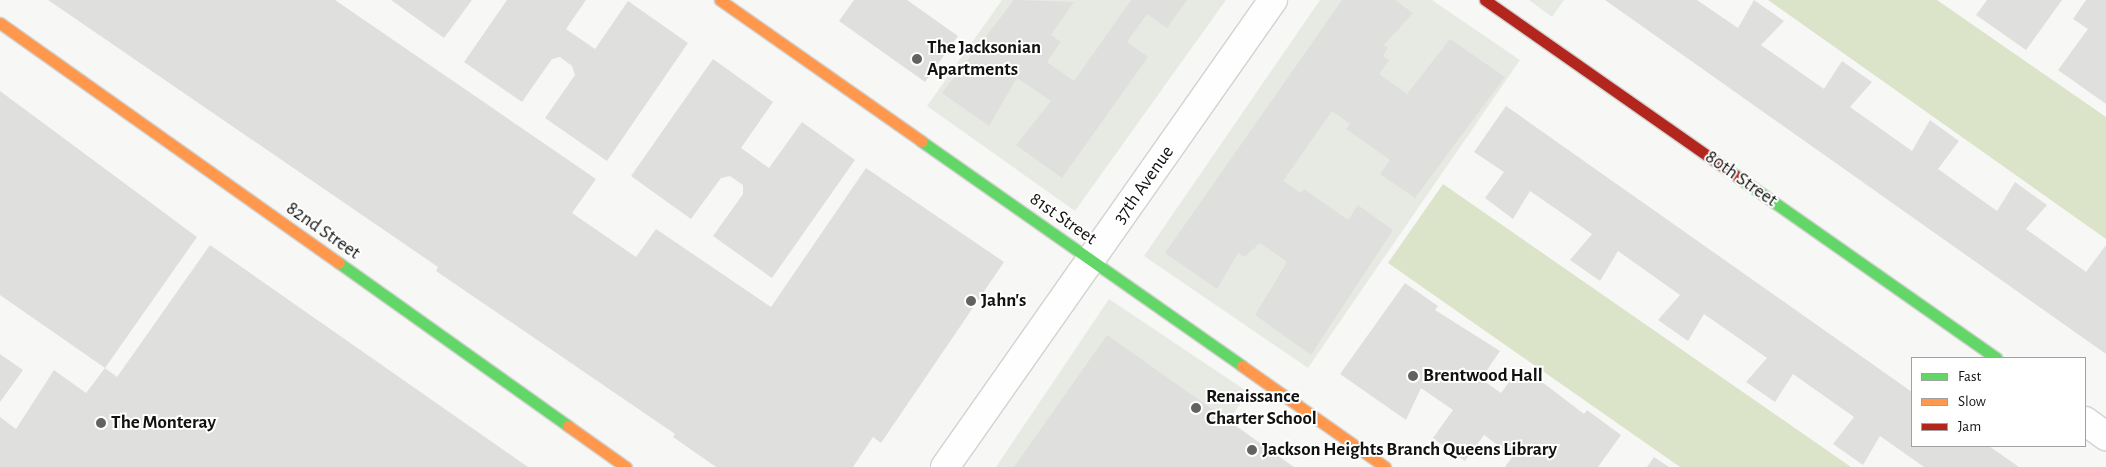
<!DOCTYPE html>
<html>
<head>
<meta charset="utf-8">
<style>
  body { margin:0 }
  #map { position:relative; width:2106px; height:467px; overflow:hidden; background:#f7f8f5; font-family:"Alegreya Sans",sans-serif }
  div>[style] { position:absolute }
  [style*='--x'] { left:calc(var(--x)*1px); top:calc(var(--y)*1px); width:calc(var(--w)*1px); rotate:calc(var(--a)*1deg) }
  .built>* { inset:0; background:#e7eae3 }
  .green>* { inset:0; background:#dbe4c8 }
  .building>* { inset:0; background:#dfe0dd }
  .roads { filter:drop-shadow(1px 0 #d2d3d1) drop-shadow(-1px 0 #d2d3d1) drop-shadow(0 1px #d2d3d1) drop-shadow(0 -1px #d2d3d1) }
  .street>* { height:28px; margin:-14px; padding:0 14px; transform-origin:14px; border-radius:14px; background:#fefefe }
  .fast>* { height:11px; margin:-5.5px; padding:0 5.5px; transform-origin:5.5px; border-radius:5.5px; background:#63d668 }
  .slow>* { height:11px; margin:-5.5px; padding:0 5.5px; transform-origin:5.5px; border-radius:5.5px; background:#ff974d }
  .jam>* { height:11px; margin:-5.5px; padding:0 5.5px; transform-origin:5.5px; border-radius:5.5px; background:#b3261e }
  .dots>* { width:14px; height:14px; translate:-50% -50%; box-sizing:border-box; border:2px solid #fff; border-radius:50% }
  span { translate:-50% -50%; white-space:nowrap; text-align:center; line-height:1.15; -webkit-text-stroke:4px #fff; paint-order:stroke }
  .poi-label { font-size:19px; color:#121311; font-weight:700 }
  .left { translate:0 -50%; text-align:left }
  .street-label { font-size:19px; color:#121311 }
  .legend { position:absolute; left:1911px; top:357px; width:175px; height:90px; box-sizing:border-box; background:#fff; border:1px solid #a0a1a0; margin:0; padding:6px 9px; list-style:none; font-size:15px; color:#121311 }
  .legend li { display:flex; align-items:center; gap:10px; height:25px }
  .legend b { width:25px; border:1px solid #a0a1a0 }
</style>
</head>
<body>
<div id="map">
  <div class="built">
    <i style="clip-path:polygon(1002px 0,1226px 0,1075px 211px,927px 106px)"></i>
    <i style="clip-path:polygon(1320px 0,1432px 0,1520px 60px,1308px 368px,1144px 256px)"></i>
    <i style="clip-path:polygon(1529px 0,1564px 0,1552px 17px)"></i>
    <i style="clip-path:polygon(1109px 299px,1248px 392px,1198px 467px,996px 467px)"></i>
  </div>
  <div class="green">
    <i style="clip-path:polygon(1768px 0,1937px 0,2106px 117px,2106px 239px)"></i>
    <i style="clip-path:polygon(1443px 184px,1851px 467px,1680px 467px,1388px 263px)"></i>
  </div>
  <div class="building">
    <i style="clip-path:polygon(48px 0,335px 0,596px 179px,572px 213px,636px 257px,656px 229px,771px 307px,866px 168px,1004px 262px,881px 443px,873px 437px,853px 467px,716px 467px,673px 437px,675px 434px,436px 271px,438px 267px)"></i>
    <i style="clip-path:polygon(391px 0,472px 0,444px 38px)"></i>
    <i style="clip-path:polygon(507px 0,586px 0,566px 29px,595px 49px,628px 1px,688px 43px,607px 161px,545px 118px,575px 75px,572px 66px,560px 57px,552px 59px,522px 102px,464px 62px)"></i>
    <i style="clip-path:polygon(854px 0,907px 0,958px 36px,925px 82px,839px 21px)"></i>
    <i style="clip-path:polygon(1014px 0,1074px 2px,1051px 35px,1061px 42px,1047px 62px,1074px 81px,1131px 0,1187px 0,1167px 28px,1147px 14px,1127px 42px,1148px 57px,1062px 178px,1016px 145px,1051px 101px,1017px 78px,989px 126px,942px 93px)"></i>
    <i style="clip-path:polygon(1342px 0,1395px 0,1413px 13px,1384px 45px,1388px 48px,1383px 56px,1389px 60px,1379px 74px,1407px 94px,1450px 39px,1505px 77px,1415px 198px,1380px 174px,1390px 160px,1346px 129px,1350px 124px,1332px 111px,1283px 181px,1301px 193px,1304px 189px,1348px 220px,1358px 205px,1393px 230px,1311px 355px,1255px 315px,1287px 262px,1260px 243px,1244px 257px,1238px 253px,1217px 289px,1165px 253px)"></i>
    <i style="clip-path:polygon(1605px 0,1697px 0,1738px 28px,1754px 0,1784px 21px,1761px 45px,1824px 89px,1842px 61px,1872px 82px,1850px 107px,1912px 151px,1930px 120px,1959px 141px,1938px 169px,1997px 211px,2015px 182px,2047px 205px,2026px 229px,2086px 272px,2106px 245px,2106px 354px)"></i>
    <i style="clip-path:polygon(1987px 0,2062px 0,2026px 50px,1976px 15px)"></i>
    <i style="clip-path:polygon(2086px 0,2106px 0,2106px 104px,2058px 70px,2088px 29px,2073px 19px)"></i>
    <i style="clip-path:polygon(713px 59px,773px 102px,741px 148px,769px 168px,802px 122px,855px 160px,772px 278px,713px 236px,743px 194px,743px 185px,730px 176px,721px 178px,691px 219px,631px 176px)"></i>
    <i style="clip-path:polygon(0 91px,197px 237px,105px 368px,0 295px)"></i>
    <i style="clip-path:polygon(1506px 106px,1912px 392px,1912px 446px,1989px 446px,2019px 467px,1924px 467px,1880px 436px,1863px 465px,1833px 444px,1854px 417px,1793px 374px,1775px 402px,1746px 382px,1767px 358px,1704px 314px,1688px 341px,1658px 320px,1680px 295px,1618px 251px,1600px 281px,1570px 260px,1592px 234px,1530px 191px,1513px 219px,1485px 198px,1504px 172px,1474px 152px)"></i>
    <i style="clip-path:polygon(210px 245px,528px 467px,0 467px,0 417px,16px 429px,54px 370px,86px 393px,105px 368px,117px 377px)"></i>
    <i style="clip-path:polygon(1405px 283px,1438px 306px,1435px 310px,1500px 351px,1481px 379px,1501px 393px,1521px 366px,1584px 414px,1587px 410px,1621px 435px,1598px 467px,1505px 467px,1513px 456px,1484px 435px,1465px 461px,1433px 438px,1453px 410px,1421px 388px,1406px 420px,1340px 374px)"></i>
    <i style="clip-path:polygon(1107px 335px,1246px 433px,1294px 467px,1014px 467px)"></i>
    <i style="clip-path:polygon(0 354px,23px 370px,0 402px)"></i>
    <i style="clip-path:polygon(1654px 457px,1669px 467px,1647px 467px)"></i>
  </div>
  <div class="roads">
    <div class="street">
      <i style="--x:2085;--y:421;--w:26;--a:36"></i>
      <i style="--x:945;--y:467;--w:571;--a:-54.92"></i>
    </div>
    <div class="fast">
      <i style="--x:921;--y:141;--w:392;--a:35"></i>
      <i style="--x:1735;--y:175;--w:319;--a:35"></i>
      <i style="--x:339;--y:263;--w:281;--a:35.4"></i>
    </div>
    <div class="slow">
      <i style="--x:720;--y:0;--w:246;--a:35"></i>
      <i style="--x:0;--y:23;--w:415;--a:35.3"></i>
      <i style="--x:1242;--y:366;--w:175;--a:35.2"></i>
      <i style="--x:568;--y:426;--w:71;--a:35.3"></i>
    </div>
    <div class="jam">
      <i style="--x:1485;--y:0;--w:305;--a:35"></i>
    </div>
  </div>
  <div class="dots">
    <i style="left:917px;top:59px;background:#626361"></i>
    <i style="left:971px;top:301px;background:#626361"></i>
    <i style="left:1413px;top:376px;background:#626361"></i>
    <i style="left:1196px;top:408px;background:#626361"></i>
    <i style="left:101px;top:423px;background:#626361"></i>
    <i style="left:1252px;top:450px;background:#626361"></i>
  </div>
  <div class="poi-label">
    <span class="left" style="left:927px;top:59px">The Jacksonian<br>Apartments</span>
    <span class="left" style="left:981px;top:301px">Jahn's</span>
    <span class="left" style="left:1423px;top:376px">Brentwood Hall</span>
    <span class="left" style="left:1206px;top:408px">Renaissance<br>Charter School</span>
    <span class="left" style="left:111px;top:423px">The Monteray</span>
    <span class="left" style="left:1262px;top:450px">Jackson Heights Branch Queens Library</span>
  </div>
  <div class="street-label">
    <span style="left:1741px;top:179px;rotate:35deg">80th Street</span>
    <span style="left:1144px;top:185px;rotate:-55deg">37th Avenue</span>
    <span style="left:1063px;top:219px;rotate:35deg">81st Street</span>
    <span style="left:323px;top:231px;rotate:35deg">82nd Street</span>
  </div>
  <ul class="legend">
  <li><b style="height:6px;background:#63d668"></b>Fast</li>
  <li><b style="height:6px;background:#ff974d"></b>Slow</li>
  <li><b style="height:6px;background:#b3261e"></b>Jam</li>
  </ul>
</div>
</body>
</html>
